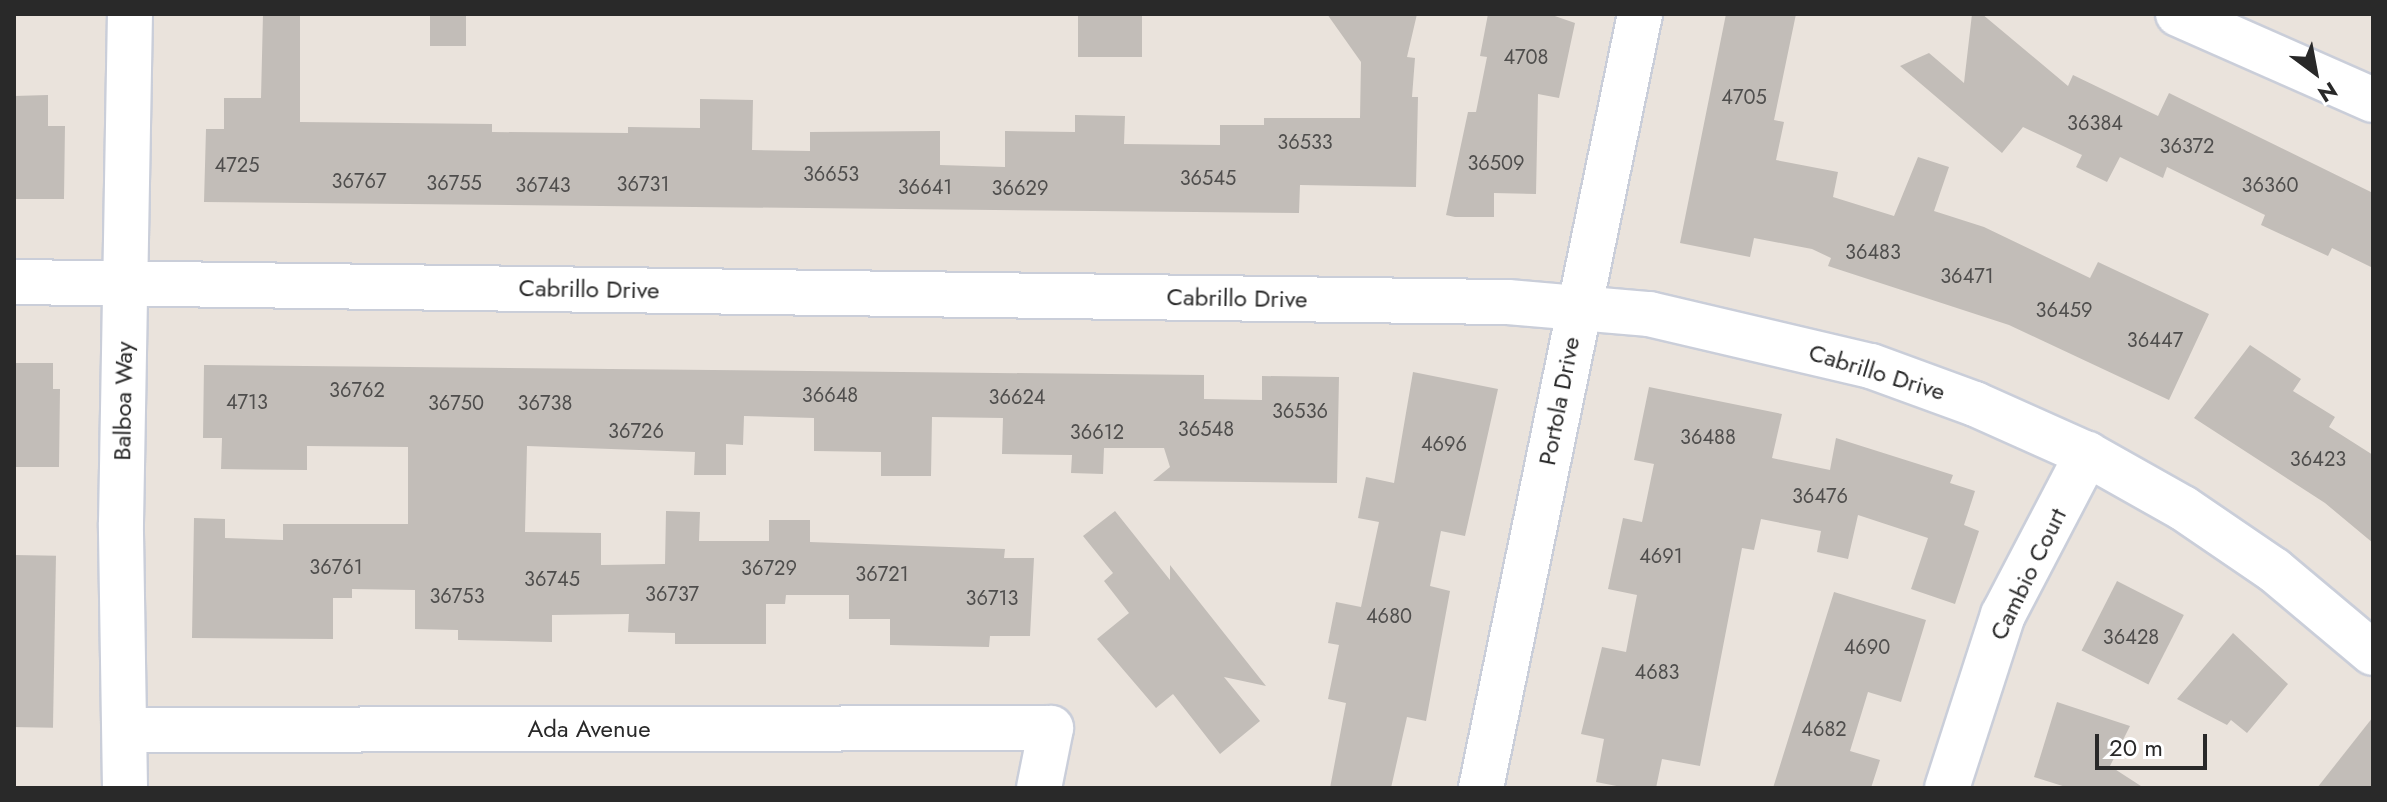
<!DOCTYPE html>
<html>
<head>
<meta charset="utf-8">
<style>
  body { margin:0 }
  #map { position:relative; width:2387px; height:802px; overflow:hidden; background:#eae3dc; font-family:Jost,sans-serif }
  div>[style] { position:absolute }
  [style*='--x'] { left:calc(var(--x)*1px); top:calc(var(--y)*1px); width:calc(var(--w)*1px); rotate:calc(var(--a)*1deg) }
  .building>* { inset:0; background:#c2bdb8; transform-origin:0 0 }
  .roads { filter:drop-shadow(2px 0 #caced9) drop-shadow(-2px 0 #caced9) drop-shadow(0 2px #caced9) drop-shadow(0 -2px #caced9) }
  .minor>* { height:44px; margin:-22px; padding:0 22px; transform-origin:22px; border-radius:22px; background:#fff }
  span { translate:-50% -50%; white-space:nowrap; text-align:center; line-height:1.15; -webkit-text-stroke:8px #fff; paint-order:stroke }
  .number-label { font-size:20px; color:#4f4e4d }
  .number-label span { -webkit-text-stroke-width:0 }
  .street-label { font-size:24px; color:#292929 }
  .frame { position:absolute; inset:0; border:16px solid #292929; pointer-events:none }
  .north { position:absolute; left:2275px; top:32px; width:80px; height:80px; -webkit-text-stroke:6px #fff; paint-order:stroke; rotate:148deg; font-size:22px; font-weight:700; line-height:32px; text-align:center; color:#292929 }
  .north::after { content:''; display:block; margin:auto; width:28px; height:36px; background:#292929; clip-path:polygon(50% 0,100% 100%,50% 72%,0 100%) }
  .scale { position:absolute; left:2095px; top:734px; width:112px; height:36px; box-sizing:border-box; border:4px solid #292929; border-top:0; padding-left:10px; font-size:24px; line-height:28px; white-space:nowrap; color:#292929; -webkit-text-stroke:6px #fff; paint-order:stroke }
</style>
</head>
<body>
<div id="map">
  <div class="building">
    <i style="clip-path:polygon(263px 14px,300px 14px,300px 122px,492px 124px,492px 132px,628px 133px,628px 127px,700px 128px,700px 99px,753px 100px,752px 150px,810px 151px,810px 132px,940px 131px,940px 165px,1005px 167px,1005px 131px,1075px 132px,1075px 115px,1125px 116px,1124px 144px,1220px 145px,1220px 125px,1264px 125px,1264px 118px,1360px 118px,1361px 62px,1327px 14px,1417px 14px,1407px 57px,1415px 58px,1412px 97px,1418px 97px,1416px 187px,1300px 185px,1299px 213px,204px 202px,206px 129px,224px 129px,224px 98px,261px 98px)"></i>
    <i style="left:430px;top:14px;width:36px;height:32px"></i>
    <i style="left:1078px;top:14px;width:64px;height:43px"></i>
    <i style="clip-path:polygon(1488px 14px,1549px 14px,1575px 23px,1559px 98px,1538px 94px,1536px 194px,1494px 193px,1494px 217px,1455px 217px,1446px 215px,1468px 112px,1476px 112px,1487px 57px,1480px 56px)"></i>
    <i style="clip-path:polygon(1726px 14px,1796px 14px,1774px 120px,1784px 122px,1776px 160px,1838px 172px,1833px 197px,1894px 216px,1918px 157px,1949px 167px,1934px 211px,1984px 227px,2090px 278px,2098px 262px,2209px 314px,2169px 400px,2009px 325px,1828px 266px,1831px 258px,1812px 249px,1754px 238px,1750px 257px,1680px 243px)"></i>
    <i style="clip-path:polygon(1972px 14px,1982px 14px,2068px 86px,2073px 75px,2158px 116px,2169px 93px,2373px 193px,2373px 268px,2332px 248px,2328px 256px,2261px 225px,2265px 215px,2167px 167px,2163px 178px,2120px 157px,2107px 182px,2076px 167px,2082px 155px,2023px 127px,2002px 153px,1900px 66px,1929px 53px,1964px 83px)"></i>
    <i style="clip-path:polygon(48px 95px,48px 126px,65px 126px,64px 199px,14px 199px,14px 96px)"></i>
    <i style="clip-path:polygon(2250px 345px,2301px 379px,2293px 391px,2335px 417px,2329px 427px,2373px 455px,2373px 543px,2325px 503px,2194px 418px)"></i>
    <i style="clip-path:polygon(14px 363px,53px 363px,53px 389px,60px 389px,59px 467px,14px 467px)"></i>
    <i style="clip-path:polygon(204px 365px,1204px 375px,1204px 399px,1262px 400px,1262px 376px,1339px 377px,1337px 483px,1153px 481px,1170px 467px,1164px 448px,1104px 448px,1103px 474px,1071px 473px,1072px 455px,1002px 454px,1003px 418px,932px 417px,931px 476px,881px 476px,881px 452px,814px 451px,814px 418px,744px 416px,743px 445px,726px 444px,726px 475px,694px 475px,695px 452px,527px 446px,525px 532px,601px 533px,601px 565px,665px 564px,666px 511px,700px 512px,699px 541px,769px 541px,769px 520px,810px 520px,810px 542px,1005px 549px,1004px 558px,1034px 558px,1030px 636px,990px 636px,989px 647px,890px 645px,890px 619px,849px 619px,849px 595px,786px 595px,785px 604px,766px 604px,766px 644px,675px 644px,675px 633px,628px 632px,629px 614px,552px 615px,552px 642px,458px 640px,458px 630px,415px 629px,415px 590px,352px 589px,352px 598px,333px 598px,333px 639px,192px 638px,194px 518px,225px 519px,225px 538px,283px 540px,283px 524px,408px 524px,408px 447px,307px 446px,307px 470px,221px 469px,222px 438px,203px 438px)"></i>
    <i style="clip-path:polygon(1413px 372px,1498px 389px,1465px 536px,1441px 531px,1430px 586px,1450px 591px,1426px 721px,1407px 717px,1391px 788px,1330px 788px,1346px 703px,1328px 699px,1339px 645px,1328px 643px,1336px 602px,1361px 607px,1379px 522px,1358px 518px,1366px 477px,1394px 483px)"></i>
    <i style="clip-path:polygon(1649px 387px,1782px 414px,1772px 458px,1830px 470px,1836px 438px,1953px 475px,1950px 483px,1975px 491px,1964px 525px,1979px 531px,1955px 604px,1911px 589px,1928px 538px,1858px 515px,1848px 559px,1817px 552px,1821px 531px,1761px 519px,1754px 550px,1742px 548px,1700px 766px,1662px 759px,1656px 788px,1627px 788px,1596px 782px,1604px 739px,1581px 734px,1602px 647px,1626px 652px,1637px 595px,1608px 589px,1623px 518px,1642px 522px,1654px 464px,1634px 460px)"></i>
    <i style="clip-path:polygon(1115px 511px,1170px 580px,1170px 565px,1266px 686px,1224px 677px,1260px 721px,1220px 754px,1173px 694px,1156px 708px,1097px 639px,1129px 613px,1104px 581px,1113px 573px,1083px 536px)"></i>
    <i style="left:14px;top:555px;width:42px;height:172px;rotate:1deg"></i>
    <i style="left:2117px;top:581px;width:75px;height:78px;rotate:27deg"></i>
    <i style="clip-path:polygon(1834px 592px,1926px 620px,1901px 702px,1868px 692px,1850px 751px,1880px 760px,1871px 788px,1773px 788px)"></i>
    <i style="clip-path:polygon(2233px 633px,2288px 684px,2247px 733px,2231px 720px,2227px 725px,2177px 699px)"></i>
    <i style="clip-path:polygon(2057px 702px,2130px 726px,2110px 766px,2144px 788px,2069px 788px,2034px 777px)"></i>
    <i style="clip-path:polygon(2373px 717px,2373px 788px,2317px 788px)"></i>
  </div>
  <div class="roads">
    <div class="minor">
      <i style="--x:2178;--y:14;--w:213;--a:23.8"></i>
      <i style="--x:14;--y:282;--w:1494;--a:0.77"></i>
      <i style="--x:1508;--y:302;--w:142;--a:4.9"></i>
      <i style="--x:1649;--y:314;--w:228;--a:13.2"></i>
      <i style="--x:1871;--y:366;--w:111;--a:20.1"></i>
      <i style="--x:1975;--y:404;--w:123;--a:24.1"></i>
      <i style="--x:2087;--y:454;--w:110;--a:29.4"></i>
      <i style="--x:2183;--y:508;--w:110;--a:34.3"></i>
      <i style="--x:2274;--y:570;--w:129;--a:40"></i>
      <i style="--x:127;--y:730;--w:924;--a:-0.12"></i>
      <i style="--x:1051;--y:728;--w:61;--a:101.3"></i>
      <i style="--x:125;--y:788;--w:265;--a:-90.9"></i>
      <i style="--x:121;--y:523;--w:509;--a:-88.99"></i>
      <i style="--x:1481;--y:788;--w:790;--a:-78.39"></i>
      <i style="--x:1947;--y:788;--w:182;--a:-72.1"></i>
      <i style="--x:2003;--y:615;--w:182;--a:-62.4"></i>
    </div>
  </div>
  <div class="number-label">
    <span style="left:1526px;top:57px">4708</span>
    <span style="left:1744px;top:97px">4705</span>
    <span style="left:2095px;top:123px">36384</span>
    <span style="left:1305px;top:142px">36533</span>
    <span style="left:2187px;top:146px">36372</span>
    <span style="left:1496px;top:163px">36509</span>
    <span style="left:237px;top:165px">4725</span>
    <span style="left:831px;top:174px">36653</span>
    <span style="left:1208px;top:178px">36545</span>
    <span style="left:359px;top:181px">36767</span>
    <span style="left:454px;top:183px">36755</span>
    <span style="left:643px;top:184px">36731</span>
    <span style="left:543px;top:185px">36743</span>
    <span style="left:2270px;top:185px">36360</span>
    <span style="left:925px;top:187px">36641</span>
    <span style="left:1020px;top:188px">36629</span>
    <span style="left:1873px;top:252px">36483</span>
    <span style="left:1967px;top:276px">36471</span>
    <span style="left:2064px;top:310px">36459</span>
    <span style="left:2155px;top:340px">36447</span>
    <span style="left:357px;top:390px">36762</span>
    <span style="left:830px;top:395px">36648</span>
    <span style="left:1017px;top:397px">36624</span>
    <span style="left:247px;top:402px">4713</span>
    <span style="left:456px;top:403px">36750</span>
    <span style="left:545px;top:403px">36738</span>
    <span style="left:1300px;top:411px">36536</span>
    <span style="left:1206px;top:429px">36548</span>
    <span style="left:636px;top:431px">36726</span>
    <span style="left:1097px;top:432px">36612</span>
    <span style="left:1708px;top:437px">36488</span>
    <span style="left:1444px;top:444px">4696</span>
    <span style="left:2318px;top:459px">36423</span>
    <span style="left:1820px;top:496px">36476</span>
    <span style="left:1661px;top:556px">4691</span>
    <span style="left:336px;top:567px">36761</span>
    <span style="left:769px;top:568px">36729</span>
    <span style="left:882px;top:574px">36721</span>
    <span style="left:552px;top:579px">36745</span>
    <span style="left:672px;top:594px">36737</span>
    <span style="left:457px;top:596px">36753</span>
    <span style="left:992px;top:598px">36713</span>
    <span style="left:1389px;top:616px">4680</span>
    <span style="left:2131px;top:637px">36428</span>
    <span style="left:1867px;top:647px">4690</span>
    <span style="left:1657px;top:672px">4683</span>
    <span style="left:1824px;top:729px">4682</span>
  </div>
  <div class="street-label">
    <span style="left:589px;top:289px;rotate:1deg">Cabrillo Drive</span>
    <span style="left:1237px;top:298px;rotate:1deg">Cabrillo Drive</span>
    <span style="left:1877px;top:372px;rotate:17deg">Cabrillo Drive</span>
    <span style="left:123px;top:401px;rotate:-89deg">Balboa Way</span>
    <span style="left:1559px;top:401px;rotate:-79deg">Portola Drive</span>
    <span style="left:2028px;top:574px;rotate:-64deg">Cambio Court</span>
    <span style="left:589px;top:729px">Ada Avenue</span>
  </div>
  <div class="frame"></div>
  <div class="north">N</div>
  <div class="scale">20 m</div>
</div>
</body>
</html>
